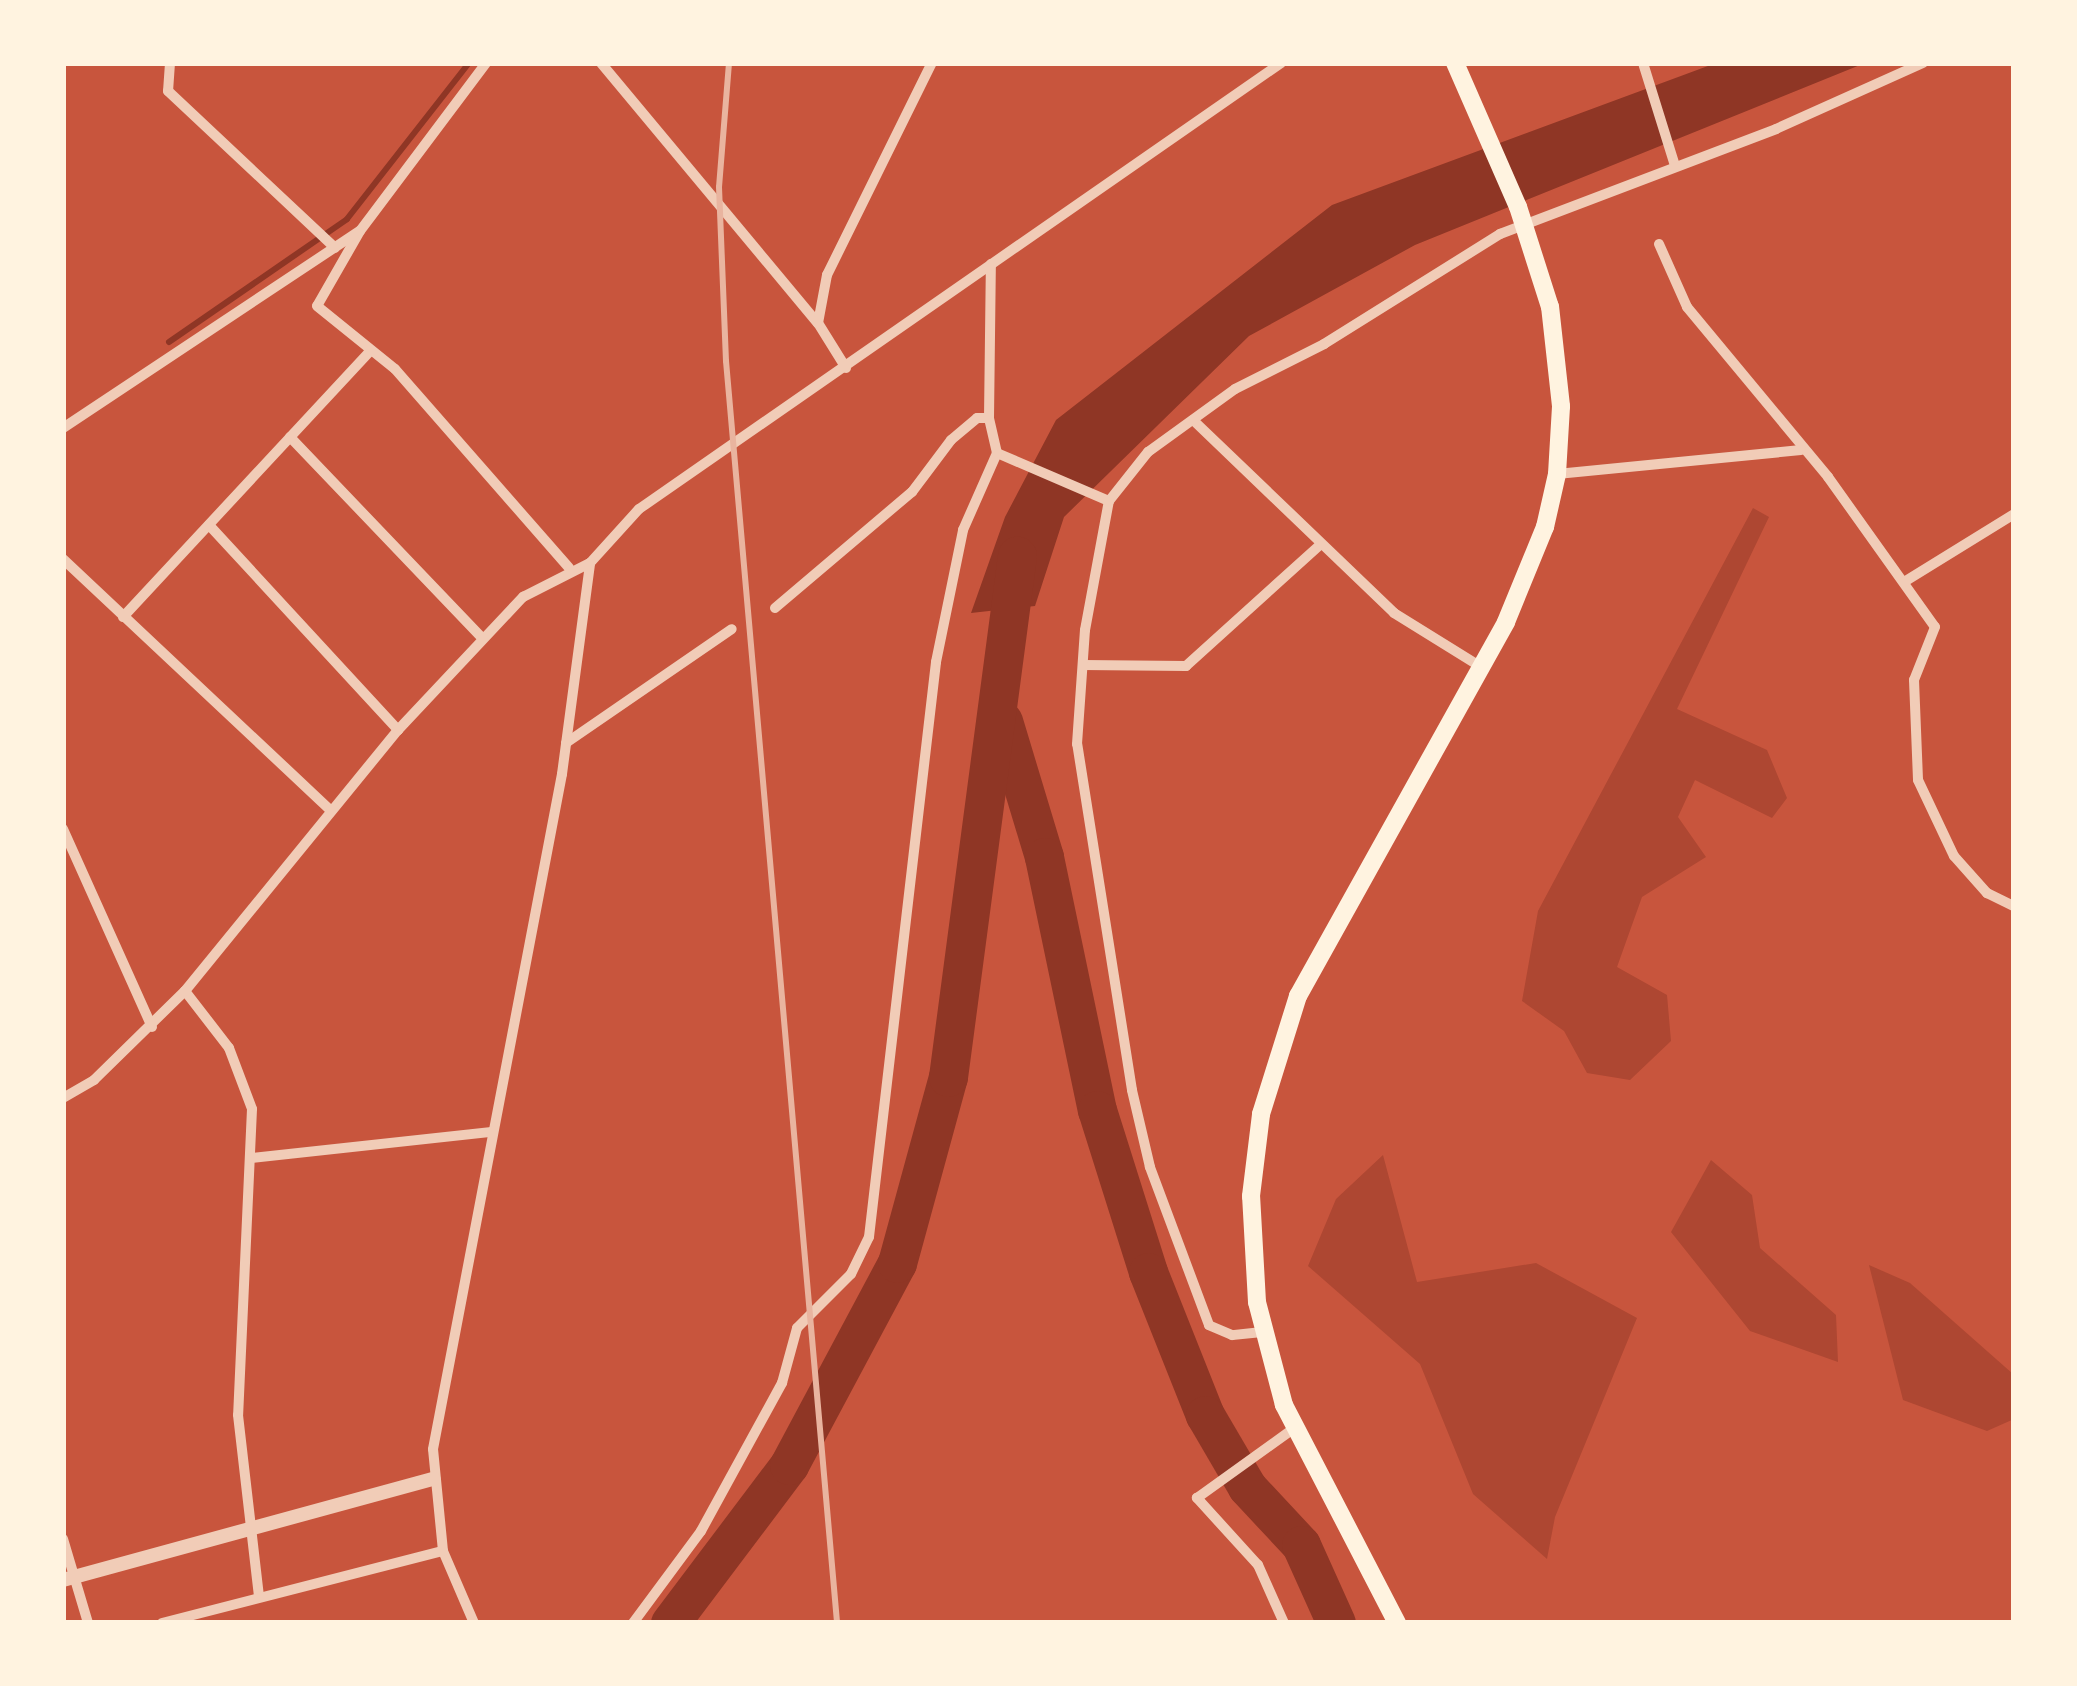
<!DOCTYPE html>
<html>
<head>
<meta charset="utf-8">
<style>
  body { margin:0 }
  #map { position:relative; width:2077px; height:1686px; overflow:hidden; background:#c8553d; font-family:"Work Sans",sans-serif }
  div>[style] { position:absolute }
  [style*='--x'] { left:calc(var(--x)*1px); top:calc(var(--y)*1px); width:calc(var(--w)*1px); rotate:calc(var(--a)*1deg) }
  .green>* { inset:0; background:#ae4732 }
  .water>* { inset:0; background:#8f3625 }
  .stream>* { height:6px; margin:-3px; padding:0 3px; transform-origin:3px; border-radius:3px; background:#8f3625 }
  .river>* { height:39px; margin:-19.5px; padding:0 19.5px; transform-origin:19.5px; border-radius:19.5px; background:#8f3625 }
  .minor>* { height:10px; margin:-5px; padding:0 5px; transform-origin:5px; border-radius:5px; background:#f1ccb7 }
  .tertiary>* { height:14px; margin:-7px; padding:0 7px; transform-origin:7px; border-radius:7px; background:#f1ccb7 }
  .trunk>* { height:18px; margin:-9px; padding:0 9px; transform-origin:9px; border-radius:9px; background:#fff3e0 }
  .rail>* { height:6px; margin:-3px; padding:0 3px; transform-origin:3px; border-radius:3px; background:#e9b49f }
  span { translate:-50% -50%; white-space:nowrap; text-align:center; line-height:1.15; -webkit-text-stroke:9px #fff3e0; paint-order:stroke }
  .frame { position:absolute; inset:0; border:66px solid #fff3e0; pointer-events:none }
</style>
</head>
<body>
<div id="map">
  <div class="green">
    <i style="clip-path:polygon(1753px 508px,1769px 517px,1677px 709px,1767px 750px,1787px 798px,1772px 818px,1695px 780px,1678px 817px,1706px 857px,1642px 897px,1617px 967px,1667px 995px,1671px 1041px,1630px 1080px,1587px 1073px,1564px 1031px,1522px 1001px,1538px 911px)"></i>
    <i style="clip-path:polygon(1383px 1155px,1417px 1282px,1536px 1263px,1637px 1318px,1555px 1517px,1547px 1559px,1473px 1494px,1420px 1364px,1308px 1266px,1336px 1199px)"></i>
    <i style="clip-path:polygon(1711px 1160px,1752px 1195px,1760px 1248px,1836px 1315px,1838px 1362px,1750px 1331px,1671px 1232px)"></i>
    <i style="clip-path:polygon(1869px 1265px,1910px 1283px,2013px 1374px,2014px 1419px,1987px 1431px,1903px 1400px)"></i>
  </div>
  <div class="water">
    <i style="clip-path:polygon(1716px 63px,1865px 63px,1415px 245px,1249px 336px,1064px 517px,1035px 606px,971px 613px,1005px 517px,1056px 420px,1332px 205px)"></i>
  </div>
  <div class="stream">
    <i style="--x:169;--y:342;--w:216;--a:-34.6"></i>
    <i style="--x:347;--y:219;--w:198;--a:-52"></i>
  </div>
  <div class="river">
    <i style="--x:1003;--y:721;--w:142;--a:73.2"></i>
    <i style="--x:1044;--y:857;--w:258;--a:78.2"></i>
    <i style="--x:1097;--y:1110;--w:170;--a:72.5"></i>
    <i style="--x:1148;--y:1272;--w:154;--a:68.3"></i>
    <i style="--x:1205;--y:1415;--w:83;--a:59.7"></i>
    <i style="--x:1247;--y:1487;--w:79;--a:47"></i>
    <i style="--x:1301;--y:1545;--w:85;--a:65.8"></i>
    <i style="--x:670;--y:1623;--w:198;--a:-53"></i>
    <i style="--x:789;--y:1465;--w:229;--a:-61.9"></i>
    <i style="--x:897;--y:1263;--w:193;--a:-74.7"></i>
    <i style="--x:948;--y:1077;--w:526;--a:-82.46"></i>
  </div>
  <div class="minor">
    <i style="--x:170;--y:63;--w:28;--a:94"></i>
    <i style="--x:168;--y:91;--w:229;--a:43.2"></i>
    <i style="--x:601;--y:63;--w:339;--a:50.2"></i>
    <i style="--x:818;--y:323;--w:53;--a:58.1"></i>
    <i style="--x:1643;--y:63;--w:108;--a:72.7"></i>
    <i style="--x:360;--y:231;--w:86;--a:119.8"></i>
    <i style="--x:317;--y:306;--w:100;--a:38.9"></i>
    <i style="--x:395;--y:369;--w:264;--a:48.8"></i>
    <i style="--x:1659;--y:244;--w:69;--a:66"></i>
    <i style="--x:1687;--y:307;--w:221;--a:50.3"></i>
    <i style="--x:1828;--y:477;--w:184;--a:54.5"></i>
    <i style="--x:1935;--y:627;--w:57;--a:111.6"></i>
    <i style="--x:1914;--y:680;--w:100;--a:87.7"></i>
    <i style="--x:1918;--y:780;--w:84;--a:64.7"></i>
    <i style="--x:1954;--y:856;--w:50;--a:48.3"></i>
    <i style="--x:1987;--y:893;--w:30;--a:26"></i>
    <i style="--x:818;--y:323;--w:49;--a:-79.4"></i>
    <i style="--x:827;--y:275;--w:237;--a:-63.7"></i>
    <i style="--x:1193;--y:420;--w:279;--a:43.8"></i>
    <i style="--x:1394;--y:613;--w:102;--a:31.8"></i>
    <i style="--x:63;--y:428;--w:356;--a:-33.6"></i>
    <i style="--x:360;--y:231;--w:210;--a:-53.1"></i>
    <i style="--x:290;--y:437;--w:275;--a:46.3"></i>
    <i style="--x:997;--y:453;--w:122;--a:23.2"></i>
    <i style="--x:1557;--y:474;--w:245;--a:-5.6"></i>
    <i style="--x:209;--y:525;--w:279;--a:47.3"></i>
    <i style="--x:63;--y:559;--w:366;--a:43.2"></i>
    <i style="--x:1904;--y:582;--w:129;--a:-31.7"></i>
    <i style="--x:775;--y:608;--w:180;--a:-40.3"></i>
    <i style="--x:912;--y:492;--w:65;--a:-53.1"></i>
    <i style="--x:951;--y:440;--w:34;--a:-40"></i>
    <i style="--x:977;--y:418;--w:12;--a:0"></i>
    <i style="--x:989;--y:418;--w:154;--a:-89.3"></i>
    <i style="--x:123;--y:617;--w:364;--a:-47.1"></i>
    <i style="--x:1083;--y:665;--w:103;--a:0.6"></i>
    <i style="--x:1186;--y:666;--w:181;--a:-42.1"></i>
    <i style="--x:566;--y:743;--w:201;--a:-34.5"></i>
    <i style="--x:63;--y:829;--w:217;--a:65.8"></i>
    <i style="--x:185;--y:991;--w:72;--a:52.3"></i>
    <i style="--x:229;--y:1048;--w:65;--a:69.3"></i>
    <i style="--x:252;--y:1109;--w:306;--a:92.6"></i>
    <i style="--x:238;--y:1415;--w:183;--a:83.4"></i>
    <i style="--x:63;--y:1098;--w:36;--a:-30"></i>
    <i style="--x:94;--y:1080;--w:127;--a:-44.4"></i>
    <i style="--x:185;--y:991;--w:337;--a:-50.8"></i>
    <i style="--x:398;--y:730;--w:183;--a:-46.8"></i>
    <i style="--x:523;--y:597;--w:75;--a:-26.9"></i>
    <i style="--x:590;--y:563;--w:73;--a:-47.8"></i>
    <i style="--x:639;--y:509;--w:782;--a:-34.79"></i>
    <i style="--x:251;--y:1158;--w:242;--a:-6.2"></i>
    <i style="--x:1262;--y:1332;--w:30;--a:174"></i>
    <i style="--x:1232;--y:1335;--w:25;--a:-157"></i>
    <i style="--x:1209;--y:1325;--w:169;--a:-110.5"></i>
    <i style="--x:1150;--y:1167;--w:79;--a:-103.2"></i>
    <i style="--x:1132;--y:1090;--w:350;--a:-99"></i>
    <i style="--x:1077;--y:744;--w:114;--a:-86"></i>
    <i style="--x:1085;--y:630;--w:131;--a:-79.5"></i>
    <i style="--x:1109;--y:501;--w:63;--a:-51.5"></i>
    <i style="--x:1148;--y:452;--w:107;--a:-35.9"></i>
    <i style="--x:1235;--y:389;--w:100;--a:-26.8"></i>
    <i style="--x:1324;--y:344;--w:208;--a:-32"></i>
    <i style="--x:1500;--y:234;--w:295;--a:-20.8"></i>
    <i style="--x:1776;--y:129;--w:161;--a:-24.2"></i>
    <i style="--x:63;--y:1539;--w:88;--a:73.4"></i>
    <i style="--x:162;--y:1623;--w:290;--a:-14.4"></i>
    <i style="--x:474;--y:1623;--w:78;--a:-113.3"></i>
    <i style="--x:443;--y:1551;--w:102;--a:-95.6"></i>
    <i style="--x:433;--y:1449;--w:687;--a:-79.18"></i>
    <i style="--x:562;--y:774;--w:213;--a:-82.4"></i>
    <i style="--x:633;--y:1623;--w:114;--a:-53.5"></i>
    <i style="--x:701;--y:1531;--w:169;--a:-61.3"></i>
    <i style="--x:782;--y:1383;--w:57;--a:-74.7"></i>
    <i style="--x:797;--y:1328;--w:76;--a:-45"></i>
    <i style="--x:851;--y:1274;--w:41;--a:-64.1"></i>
    <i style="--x:869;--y:1237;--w:579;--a:-83.35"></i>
    <i style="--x:936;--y:662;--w:135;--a:-78.4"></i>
    <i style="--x:963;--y:530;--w:84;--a:-66.2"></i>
    <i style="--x:997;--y:453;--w:36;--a:-103"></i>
    <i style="--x:1284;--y:1623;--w:64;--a:-114.1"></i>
    <i style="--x:1258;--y:1565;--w:91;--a:-132.3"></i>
    <i style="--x:1197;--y:1498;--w:118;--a:-35.7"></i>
  </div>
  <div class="tertiary">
    <i style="--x:63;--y:1580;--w:384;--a:-15.3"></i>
  </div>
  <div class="trunk">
    <i style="--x:1397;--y:1623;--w:246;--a:-117.4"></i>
    <i style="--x:1284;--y:1405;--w:106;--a:-104.7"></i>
    <i style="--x:1257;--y:1302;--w:106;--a:-93.2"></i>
    <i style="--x:1251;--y:1196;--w:83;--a:-83"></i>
    <i style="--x:1261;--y:1114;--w:124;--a:-72.6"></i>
    <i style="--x:1298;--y:996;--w:428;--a:-60.9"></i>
    <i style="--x:1506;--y:622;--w:103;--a:-67.7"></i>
    <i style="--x:1545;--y:527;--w:54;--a:-77.2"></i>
    <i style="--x:1557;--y:474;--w:68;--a:-86.6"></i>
    <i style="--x:1561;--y:406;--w:100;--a:-96.3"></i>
    <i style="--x:1550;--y:307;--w:105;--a:-107.7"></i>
    <i style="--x:1518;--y:207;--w:157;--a:-113.6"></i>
  </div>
  <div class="rail">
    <i style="--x:729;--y:63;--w:124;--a:94.6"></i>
    <i style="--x:719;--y:187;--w:174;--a:87.7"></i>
    <i style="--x:726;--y:361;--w:1267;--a:84.97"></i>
  </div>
  <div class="frame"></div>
</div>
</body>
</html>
